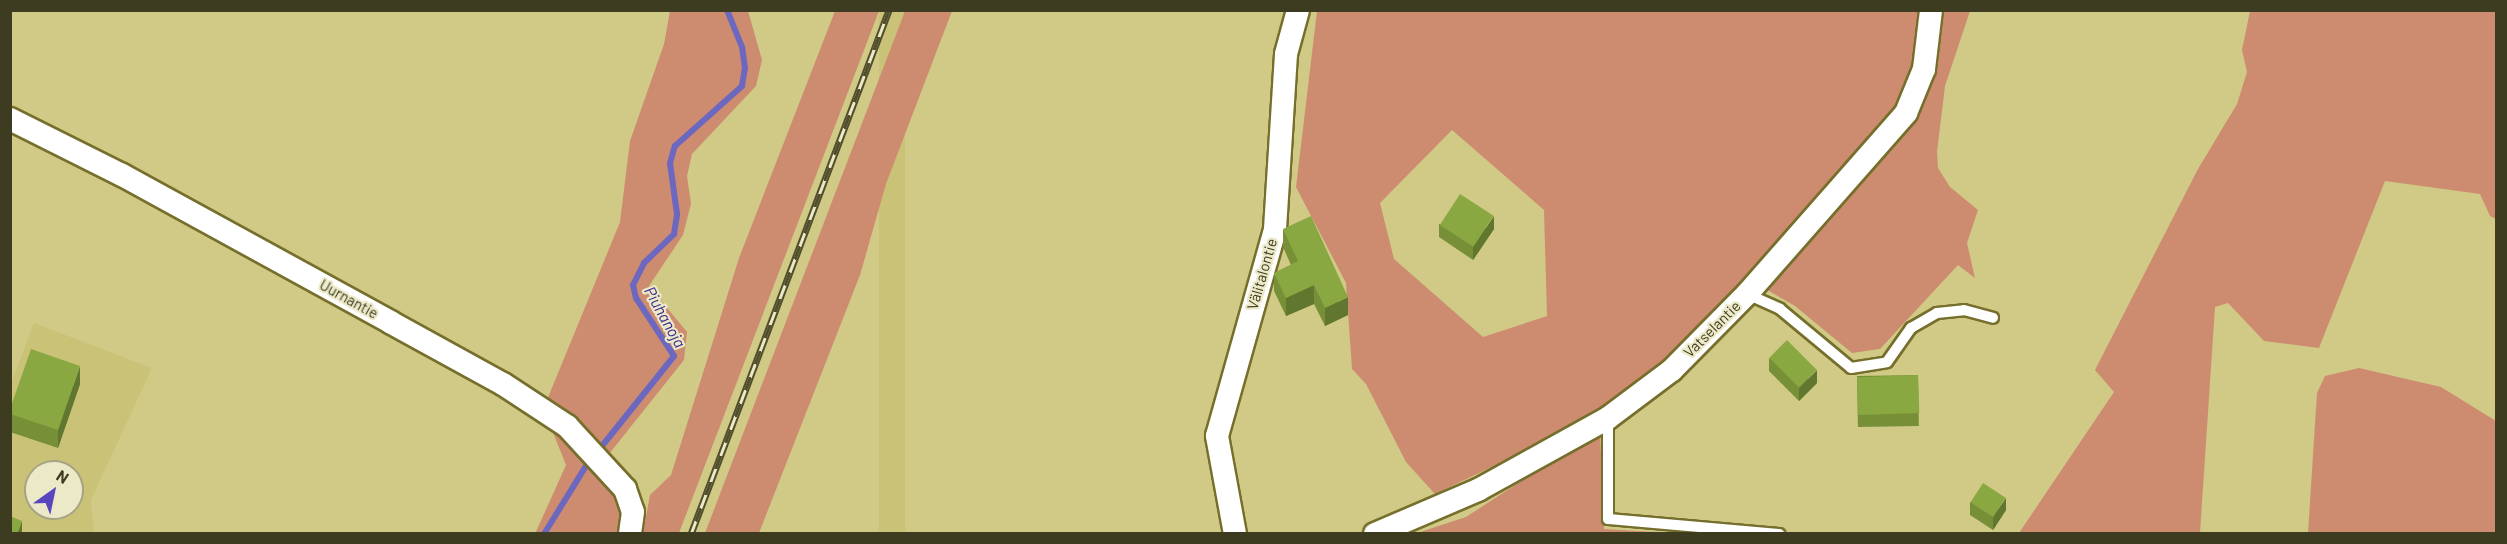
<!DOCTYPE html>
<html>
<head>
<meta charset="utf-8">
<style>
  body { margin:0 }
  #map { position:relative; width:2507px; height:544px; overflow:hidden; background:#d0ca86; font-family:Barlow,sans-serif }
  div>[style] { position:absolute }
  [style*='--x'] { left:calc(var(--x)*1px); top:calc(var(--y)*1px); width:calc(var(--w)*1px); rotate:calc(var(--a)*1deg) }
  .built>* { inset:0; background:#cac377; transform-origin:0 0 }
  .green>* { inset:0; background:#cd8c70 }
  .stream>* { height:6px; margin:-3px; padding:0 3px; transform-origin:3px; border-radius:3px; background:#6c67bf }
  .roads { filter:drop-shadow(2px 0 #766f2c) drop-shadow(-2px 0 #766f2c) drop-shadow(0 2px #766f2c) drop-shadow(0 -2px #766f2c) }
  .service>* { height:10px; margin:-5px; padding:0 5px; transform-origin:5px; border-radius:5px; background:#fff }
  .minor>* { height:22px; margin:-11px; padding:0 11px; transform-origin:11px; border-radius:11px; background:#fff }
  .rail>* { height:7px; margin-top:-3.5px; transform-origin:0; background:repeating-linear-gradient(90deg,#ebe9c7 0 14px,#514e2d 0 28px); box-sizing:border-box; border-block:2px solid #514e2d }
  .wall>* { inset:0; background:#779038; transform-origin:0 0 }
  .shaded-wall>* { inset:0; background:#61762e }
  .building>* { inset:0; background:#8aa841; transform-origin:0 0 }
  span { translate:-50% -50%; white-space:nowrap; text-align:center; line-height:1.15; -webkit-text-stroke:4.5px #ebe9c7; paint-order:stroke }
  .street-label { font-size:15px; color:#3e3c20 }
  .water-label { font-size:16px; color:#3b2690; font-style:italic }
  .frame { position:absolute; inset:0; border:12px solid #3e3c20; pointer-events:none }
  .north { position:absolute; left:24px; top:460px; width:60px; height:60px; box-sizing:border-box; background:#ebe9c7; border:2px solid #a6a484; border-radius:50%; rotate:33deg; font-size:16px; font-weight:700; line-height:24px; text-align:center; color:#3e3c20 }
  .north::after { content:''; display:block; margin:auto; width:21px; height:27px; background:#5746be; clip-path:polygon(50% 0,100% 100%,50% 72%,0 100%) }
</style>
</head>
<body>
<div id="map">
  <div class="built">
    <i style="left:879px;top:11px;width:26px;height:560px"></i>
    <i style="clip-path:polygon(evenodd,34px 323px,152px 368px,91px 500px,94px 533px,11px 533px,10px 386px,34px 323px,36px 472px,72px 472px,72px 508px,36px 508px,36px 472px)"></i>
  </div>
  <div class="green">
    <i style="clip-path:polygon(670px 11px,748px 11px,762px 60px,756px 86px,692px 154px,687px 176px,691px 204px,683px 235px,649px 286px,687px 332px,684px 360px,609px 454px,547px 400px,620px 222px,630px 141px,664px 44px)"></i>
    <i style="clip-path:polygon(835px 11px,879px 11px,679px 533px,643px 533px,650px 495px,671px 475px,739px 258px)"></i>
    <i style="clip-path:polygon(905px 11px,952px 11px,886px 184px,860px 275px,759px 533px,705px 533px)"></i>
    <i style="clip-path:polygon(evenodd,1317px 11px,1922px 11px,1916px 71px,1888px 119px,1707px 318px,1662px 362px,1614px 399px,1552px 438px,1435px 494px,1406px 462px,1366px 384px,1352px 369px,1346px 283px,1296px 187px,1317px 11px,1452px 130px,1544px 210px,1547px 316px,1483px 337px,1394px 259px,1380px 203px,1452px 130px)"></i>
    <i style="clip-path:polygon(1939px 11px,1970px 11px,1945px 86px,1937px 152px,1938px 168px,1950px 187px,1978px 210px,1967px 243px,1975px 278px,1958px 265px,1880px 349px,1852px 353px,1795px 306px,1762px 287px,1905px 127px)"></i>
    <i style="clip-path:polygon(2250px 11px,2496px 11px,2496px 219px,2490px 216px,2480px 194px,2385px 181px,2319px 348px,2264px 341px,2228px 303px,2215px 307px,2200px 533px,2019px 533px,2114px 392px,2095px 370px,2198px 169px,2237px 104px,2247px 72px,2242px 50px)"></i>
    <i style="clip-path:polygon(2359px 368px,2441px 387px,2496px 421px,2496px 533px,2308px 533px,2317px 393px,2325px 376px)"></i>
    <i style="clip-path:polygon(552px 430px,610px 484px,621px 501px,621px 533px,535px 534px,566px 465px)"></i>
    <i style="clip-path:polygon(1600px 430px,1604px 529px,1671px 533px,1414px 534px,1466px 517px)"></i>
  </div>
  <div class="stream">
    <i style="--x:602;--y:446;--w:115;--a:-51.3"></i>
    <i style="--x:674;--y:356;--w:69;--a:-123.2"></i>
    <i style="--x:636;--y:298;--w:13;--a:-103"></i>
    <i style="--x:633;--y:285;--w:25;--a:-63"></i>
    <i style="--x:644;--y:263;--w:42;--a:-44"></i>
    <i style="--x:674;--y:234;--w:20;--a:-81"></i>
    <i style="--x:677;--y:214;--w:51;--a:-97.8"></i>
    <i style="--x:670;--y:163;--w:18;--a:-74"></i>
    <i style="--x:675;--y:146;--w:90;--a:-41.8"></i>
    <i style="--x:742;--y:86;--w:18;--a:-81"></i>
    <i style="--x:745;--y:68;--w:21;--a:-98"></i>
    <i style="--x:742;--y:47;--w:40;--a:-112"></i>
    <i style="--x:544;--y:534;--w:80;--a:-58.3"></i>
  </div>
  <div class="roads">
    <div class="service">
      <i style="--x:1747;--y:294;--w:36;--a:24"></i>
      <i style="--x:1780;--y:309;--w:92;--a:39.7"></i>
      <i style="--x:1851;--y:368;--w:36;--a:-9"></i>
      <i style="--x:1887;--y:362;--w:42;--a:-54.8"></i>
      <i style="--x:1911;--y:328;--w:30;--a:-30"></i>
      <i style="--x:1937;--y:313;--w:27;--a:-6"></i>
      <i style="--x:1964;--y:310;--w:30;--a:15"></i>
      <i style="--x:1608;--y:418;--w:101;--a:90"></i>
      <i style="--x:1608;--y:519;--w:172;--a:5"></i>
    </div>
    <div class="minor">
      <i style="--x:10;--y:119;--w:125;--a:26.6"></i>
      <i style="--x:122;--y:175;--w:306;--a:28.7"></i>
      <i style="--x:390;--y:322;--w:129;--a:28.8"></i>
      <i style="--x:503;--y:384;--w:77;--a:33.3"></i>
      <i style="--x:567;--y:426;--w:86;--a:47.4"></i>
      <i style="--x:625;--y:489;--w:24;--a:71"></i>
      <i style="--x:633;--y:512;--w:22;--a:98"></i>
      <i style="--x:1235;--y:534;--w:100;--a:-100.4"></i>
      <i style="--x:1217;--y:436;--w:215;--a:-74.3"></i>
      <i style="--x:1275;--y:229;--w:175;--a:-86.4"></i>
      <i style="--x:1286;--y:54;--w:46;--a:-74.7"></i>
      <i style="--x:1375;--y:534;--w:112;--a:-23.1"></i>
      <i style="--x:1478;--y:490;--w:149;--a:-29"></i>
      <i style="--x:1608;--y:418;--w:80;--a:-36.9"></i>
      <i style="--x:1672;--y:370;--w:107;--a:-45.4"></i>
      <i style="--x:1747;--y:294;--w:241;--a:-48.7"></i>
      <i style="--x:1906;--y:113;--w:48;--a:-67.8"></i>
      <i style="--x:1924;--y:69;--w:59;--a:-83.2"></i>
    </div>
  </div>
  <div class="rail">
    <i style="--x:691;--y:534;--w:560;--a:-69.3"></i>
  </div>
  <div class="wall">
    <i style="clip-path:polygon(1439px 224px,1494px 229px,1473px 260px,1439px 237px)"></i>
    <i style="clip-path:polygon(1283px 229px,1348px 315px,1325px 326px,1314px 304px,1286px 316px,1274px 291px,1274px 273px,1291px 265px,1283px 247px)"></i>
    <i style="clip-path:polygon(1769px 358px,1817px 383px,1799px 401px,1769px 371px)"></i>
    <i style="left:1918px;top:375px;width:51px;height:61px;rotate:89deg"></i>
    <i style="clip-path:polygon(80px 384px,58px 448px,10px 432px,10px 414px)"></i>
    <i style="clip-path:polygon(1970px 502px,2006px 510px,1993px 530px,1970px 515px)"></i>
  </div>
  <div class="shaded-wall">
    <i style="clip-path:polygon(1494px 216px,1494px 229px,1473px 260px,1473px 247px)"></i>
    <i style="clip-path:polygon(1314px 285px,1314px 304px,1286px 316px,1286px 298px)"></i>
    <i style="clip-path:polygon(1348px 297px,1348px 315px,1325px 326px,1325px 308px)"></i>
    <i style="clip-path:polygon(80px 366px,80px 384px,58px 448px,58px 430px)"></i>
    <i style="clip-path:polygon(1817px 370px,1817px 383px,1799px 401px,1799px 388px)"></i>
    <i style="clip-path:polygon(2006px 498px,2006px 510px,1993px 530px,1993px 517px)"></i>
    <i style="clip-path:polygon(22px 521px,22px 534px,17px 534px)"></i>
  </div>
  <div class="building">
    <i style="left:1460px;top:194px;width:40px;height:37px;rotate:33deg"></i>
    <i style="clip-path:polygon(1311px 216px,1348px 297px,1325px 308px,1314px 285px,1286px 298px,1274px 273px,1298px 261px,1283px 229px)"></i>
    <i style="left:1787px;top:340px;width:42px;height:25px;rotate:45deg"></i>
    <i style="clip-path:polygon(31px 349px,80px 366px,58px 430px,10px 414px,10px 409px)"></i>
    <i style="left:1918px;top:375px;width:38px;height:61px;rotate:88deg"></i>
    <i style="left:1983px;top:483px;width:27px;height:23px;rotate:33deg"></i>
    <i style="clip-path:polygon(10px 516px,22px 521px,17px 534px,10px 534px)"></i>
  </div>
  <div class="street-label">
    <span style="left:1262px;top:274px;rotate:-74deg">Välitalontie</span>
    <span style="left:349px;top:299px;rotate:29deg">Uurnantie</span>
    <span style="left:1712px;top:329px;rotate:-45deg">Vatselantie</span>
  </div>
  <div class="water-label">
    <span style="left:665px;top:317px;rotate:61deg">Piuhanoja</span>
  </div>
  <div class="frame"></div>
  <div class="north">N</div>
</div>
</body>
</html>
